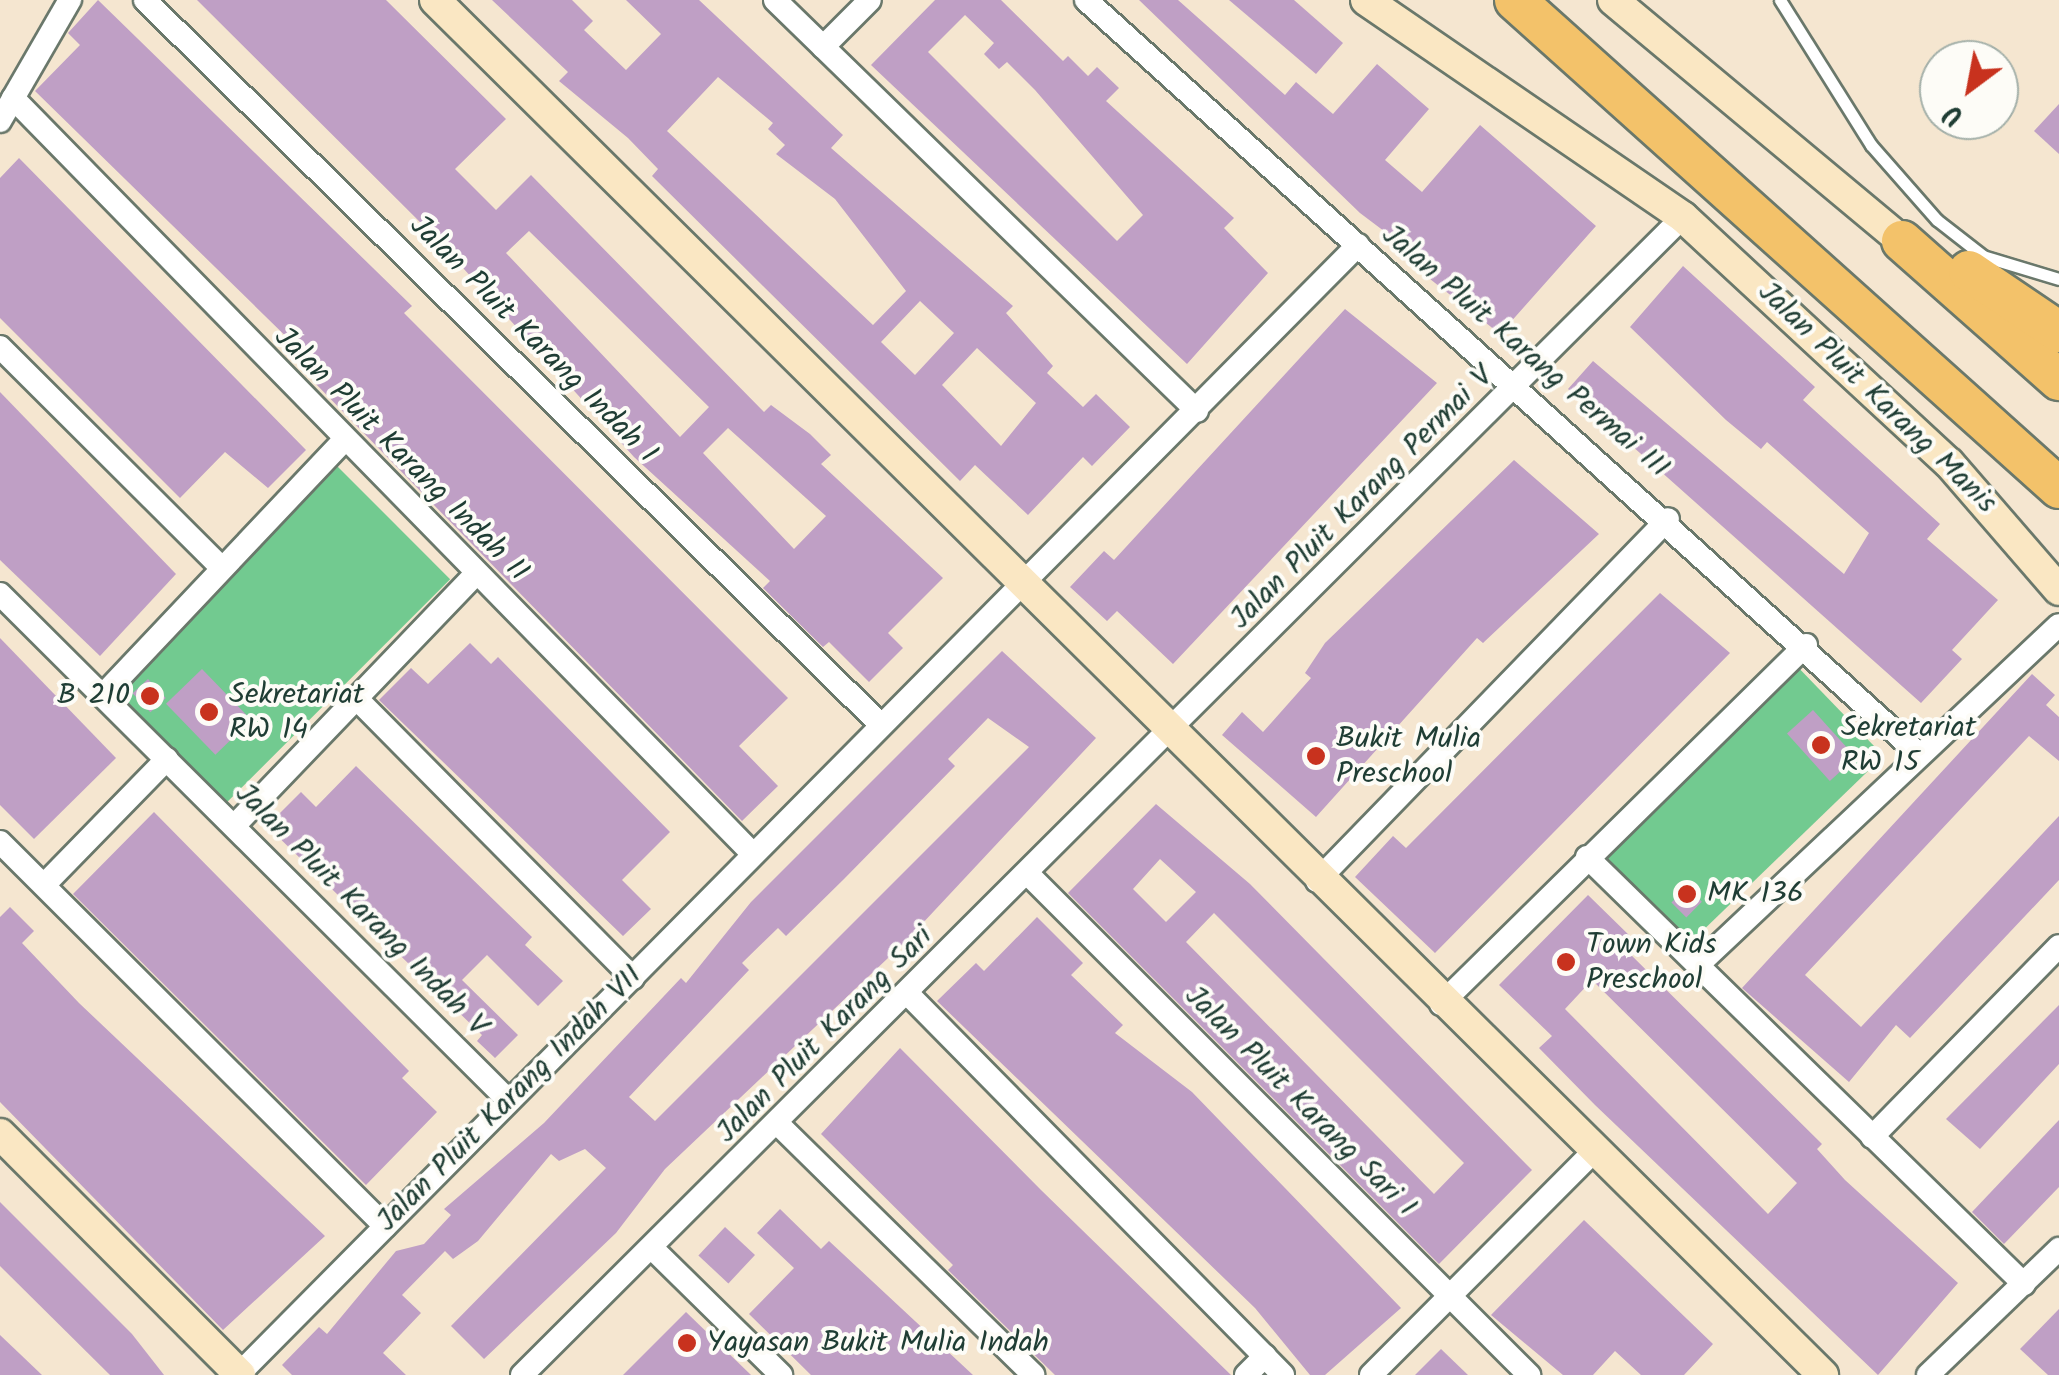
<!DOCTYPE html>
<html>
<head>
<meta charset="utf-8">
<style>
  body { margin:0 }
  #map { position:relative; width:2059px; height:1375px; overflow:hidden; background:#f5e6d0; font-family:Kalam,sans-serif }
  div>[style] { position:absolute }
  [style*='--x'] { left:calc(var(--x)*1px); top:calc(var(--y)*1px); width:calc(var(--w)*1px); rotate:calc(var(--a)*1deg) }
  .green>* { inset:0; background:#72ca90; transform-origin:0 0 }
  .building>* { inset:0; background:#bf9fc5; transform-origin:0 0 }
  .roads { filter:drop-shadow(2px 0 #6a786b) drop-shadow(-2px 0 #6a786b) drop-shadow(0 2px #6a786b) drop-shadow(0 -2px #6a786b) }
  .lane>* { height:11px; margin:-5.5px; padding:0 5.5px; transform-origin:5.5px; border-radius:5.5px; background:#fff }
  .street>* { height:22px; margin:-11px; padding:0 11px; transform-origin:11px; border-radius:11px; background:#fff }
  .secondary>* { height:30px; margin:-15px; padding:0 15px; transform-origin:15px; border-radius:15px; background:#fae7c3 }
  .highway>* { height:40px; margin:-20px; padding:0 20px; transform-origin:20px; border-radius:20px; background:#f3c26a }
  .dots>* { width:28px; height:28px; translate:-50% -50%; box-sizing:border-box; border:5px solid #fdfcf7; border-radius:50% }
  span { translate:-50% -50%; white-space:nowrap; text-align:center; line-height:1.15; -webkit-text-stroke:8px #fdfcf7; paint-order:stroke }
  .street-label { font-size:30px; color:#1f3d34 }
  .poi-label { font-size:30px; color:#1f3d34 }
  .left { translate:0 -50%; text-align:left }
  .right { translate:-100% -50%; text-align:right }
  .north { position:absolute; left:1919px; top:40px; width:100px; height:100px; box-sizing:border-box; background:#fdfcf7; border:2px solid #a4b0a9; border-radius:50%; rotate:212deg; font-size:28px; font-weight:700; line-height:40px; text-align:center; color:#1f3d34 }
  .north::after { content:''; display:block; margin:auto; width:35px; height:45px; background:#c8321e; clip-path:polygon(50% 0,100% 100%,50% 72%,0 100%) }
</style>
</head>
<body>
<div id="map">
  <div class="green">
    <i style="left:337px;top:466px;width:160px;height:322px;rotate:45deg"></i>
    <i style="left:1792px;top:661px;width:132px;height:273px;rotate:46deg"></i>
  </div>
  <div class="building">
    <i style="clip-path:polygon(98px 0,412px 306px,404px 313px,788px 698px,739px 746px,778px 786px,742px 821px,314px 382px,307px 357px,35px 91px,80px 45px,68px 33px)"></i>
    <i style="clip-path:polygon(evenodd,197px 0,386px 0,506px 119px,455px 169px,496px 210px,531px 175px,764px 412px,771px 405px,810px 434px,831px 455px,821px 464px,943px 578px,888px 633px,903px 648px,869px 682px,829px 642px,823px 647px,763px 588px,770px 581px,634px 457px,435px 237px,197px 0,529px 231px,709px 407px,680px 437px,506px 253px,529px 231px,197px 0,728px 428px,826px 516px,794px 549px,703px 453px,728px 428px)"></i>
    <i style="clip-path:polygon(evenodd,492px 0,572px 0,593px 21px,584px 30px,626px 70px,661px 34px,626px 0,699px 0,843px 135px,831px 148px,1013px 306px,1006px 313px,1053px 366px,1047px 373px,1083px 407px,1096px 394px,1130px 427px,1092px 466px,1083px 457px,1028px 515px,975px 465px,960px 481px,652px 176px,658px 169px,628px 138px,559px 81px,568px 72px,492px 0,718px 77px,773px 123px,768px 129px,785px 145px,776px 154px,835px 199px,906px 291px,873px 325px,667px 131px,718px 77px,492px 0,920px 301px,954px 333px,915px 375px,881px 342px,920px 301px,492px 0,977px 348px,1036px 403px,1001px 446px,942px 385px,977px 348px)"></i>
    <i style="clip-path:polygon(evenodd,935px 0,1001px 0,1063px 61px,1068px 56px,1088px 76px,1097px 67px,1119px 88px,1106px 101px,1234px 218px,1224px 228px,1268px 273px,1187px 364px,871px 65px,935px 0,965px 15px,994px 43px,984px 54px,999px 69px,1007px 62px,1035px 90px,1143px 215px,1117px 241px,928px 52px,965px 15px)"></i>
    <i style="clip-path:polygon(1139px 0,1178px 0,1285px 95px,1296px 82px,1333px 114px,1377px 64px,1429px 109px,1385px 160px,1422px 192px,1480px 125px,1596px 226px,1500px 334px,1430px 279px,1437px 271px,1360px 213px)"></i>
    <i style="clip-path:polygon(1229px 0,1294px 0,1343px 43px,1316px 74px)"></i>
    <i style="clip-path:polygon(2059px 104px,2059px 154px,2034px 131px)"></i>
    <i style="clip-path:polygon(19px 158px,306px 450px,268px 488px,225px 452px,180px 498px,0 318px,0 178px)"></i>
    <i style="clip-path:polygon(1683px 266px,1815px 387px,1803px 400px,1940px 524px,1927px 539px,1998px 600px,1952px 650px,1962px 659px,1921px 703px,1568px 389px,1593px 361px,1844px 574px,1869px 533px,1767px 442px,1761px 449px,1726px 420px,1630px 327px)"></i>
    <i style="clip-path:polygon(1345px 309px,1437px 383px,1173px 664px,1117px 611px,1107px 621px,1070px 587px,1104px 551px,1114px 560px)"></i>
    <i style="clip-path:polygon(0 392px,176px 574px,100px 656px,0 560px)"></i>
    <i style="clip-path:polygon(1514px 460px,1599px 534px,1483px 643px,1477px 638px,1316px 817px,1222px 735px,1242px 712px,1263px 732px,1311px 678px,1305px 673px,1325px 643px)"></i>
    <i style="clip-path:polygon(1660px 593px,1730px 653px,1435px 953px,1355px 877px,1393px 836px,1406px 848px)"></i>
    <i style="clip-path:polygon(0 638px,116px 758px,34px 839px,0 805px)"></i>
    <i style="clip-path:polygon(470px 643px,491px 664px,498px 657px,670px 832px,622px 880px,651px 909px,623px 936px,379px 700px,411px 668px,428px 684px)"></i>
    <i style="clip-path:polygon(evenodd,1002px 651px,1096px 738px,906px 941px,665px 1169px,616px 1233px,484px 1359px,451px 1326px,606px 1168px,585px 1149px,559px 1161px,551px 1154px,478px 1241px,453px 1259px,445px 1251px,402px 1295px,421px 1313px,383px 1353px,406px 1375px,292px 1375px,282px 1365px,319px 1327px,327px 1334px,396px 1251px,424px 1244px,451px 1215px,444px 1209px,544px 1123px,681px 978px,686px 983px,751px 902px,1002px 651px,988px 718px,1029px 747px,655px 1121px,629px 1097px,749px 970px,742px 963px,778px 928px,786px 936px,844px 879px,955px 766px,948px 759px,988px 718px)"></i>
    <i style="left:202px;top:669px;width:71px;height:50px;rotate:46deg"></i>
    <i style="clip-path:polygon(2032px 674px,2055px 695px,2046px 705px,2059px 717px,2059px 761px,2029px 736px,1805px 975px,1861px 1027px,2059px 816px,2059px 880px,1910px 1038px,1896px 1025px,1849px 1082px,1742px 988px)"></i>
    <i style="left:148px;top:679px;width:26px;height:21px;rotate:47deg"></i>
    <i style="left:1813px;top:710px;width:64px;height:35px;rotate:48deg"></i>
    <i style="clip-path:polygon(356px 766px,532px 937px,525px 945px,563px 981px,538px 1006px,487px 955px,462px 980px,518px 1035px,495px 1058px,477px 1041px,482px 1035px,267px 826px,301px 792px,316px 807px)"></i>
    <i style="clip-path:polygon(evenodd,1156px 804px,1250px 884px,1532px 1170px,1439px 1264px,1068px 893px,1156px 804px,1160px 859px,1196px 892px,1166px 922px,1133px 889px,1160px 859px,1156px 804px,1214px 913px,1464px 1163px,1434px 1194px,1186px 942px,1214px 913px)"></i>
    <i style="clip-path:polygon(154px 812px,409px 1071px,402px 1078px,437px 1112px,366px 1185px,73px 894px)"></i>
    <i style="left:1687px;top:887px;width:21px;height:22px;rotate:45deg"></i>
    <i style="clip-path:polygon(evenodd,1588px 895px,1633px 939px,1624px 948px,1822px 1144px,1817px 1149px,1845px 1180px,1958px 1283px,1878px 1375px,1595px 1105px,1539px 1048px,1552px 1036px,1499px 985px,1588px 895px,1592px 980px,1797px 1183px,1768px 1214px,1565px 1009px,1592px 980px)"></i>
    <i style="clip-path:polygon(10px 907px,34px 931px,22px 943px,79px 1003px,325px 1236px,223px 1330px,0 1102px,0 917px)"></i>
    <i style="clip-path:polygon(1037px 917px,1083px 963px,1071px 975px,1123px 1025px,1115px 1033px,1192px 1092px,1401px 1308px,1325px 1375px,1310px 1375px,1255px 1308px,937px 1001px,976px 963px,984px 971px)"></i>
    <i style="clip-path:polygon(2059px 1005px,2059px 1064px,1980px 1149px,1946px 1119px)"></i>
    <i style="clip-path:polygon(900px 1048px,1041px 1190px,1231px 1375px,1055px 1375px,948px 1270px,953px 1265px,821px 1134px)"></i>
    <i style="clip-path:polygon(2059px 1120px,2059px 1187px,2004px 1244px,1972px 1212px)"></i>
    <i style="clip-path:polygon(0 1202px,132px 1334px,164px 1375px,110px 1375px,0 1266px)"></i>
    <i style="clip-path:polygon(780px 1209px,821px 1249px,829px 1241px,973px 1375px,811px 1375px,749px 1314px,794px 1268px,757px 1233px)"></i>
    <i style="clip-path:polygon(1584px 1220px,1713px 1344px,1684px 1375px,1641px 1375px,1615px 1351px,1593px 1375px,1563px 1375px,1491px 1315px)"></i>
    <i style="left:725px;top:1227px;width:41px;height:39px;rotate:43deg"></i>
    <i style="clip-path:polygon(2059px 1309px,2059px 1375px,2048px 1375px,2020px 1349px)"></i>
    <i style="clip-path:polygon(686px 1312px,751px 1375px,623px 1375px)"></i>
    <i style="clip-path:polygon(0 1335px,20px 1354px,42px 1375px,0 1375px)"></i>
    <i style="clip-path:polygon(1441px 1349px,1468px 1375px,1415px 1375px)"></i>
  </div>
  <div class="roads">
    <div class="lane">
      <i style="--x:1780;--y:0;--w:171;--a:57.9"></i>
      <i style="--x:1871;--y:145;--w:100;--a:48.7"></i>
      <i style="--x:1937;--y:220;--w:58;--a:38"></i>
      <i style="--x:1983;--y:256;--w:79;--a:16.8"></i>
    </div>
    <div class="street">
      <i style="--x:145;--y:0;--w:1030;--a:44.57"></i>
      <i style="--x:775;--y:0;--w:589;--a:44.24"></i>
      <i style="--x:1086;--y:0;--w:1124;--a:42.15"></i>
      <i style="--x:823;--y:47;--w:66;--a:-45"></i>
      <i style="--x:13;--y:98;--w:1054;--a:45.62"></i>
      <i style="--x:0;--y:121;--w:140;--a:-60"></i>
      <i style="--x:0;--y:347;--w:312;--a:44.9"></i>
      <i style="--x:0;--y:594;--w:717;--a:44.89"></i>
      <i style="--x:105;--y:693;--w:347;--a:-46.6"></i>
      <i style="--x:358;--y:700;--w:391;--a:45.3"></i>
      <i style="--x:235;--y:825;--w:348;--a:-46.2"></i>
      <i style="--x:0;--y:842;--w:544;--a:44.93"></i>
      <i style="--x:1587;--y:857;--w:611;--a:44.34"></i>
      <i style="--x:1028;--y:874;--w:709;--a:45"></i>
      <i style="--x:1317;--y:881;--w:504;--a:-45.88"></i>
      <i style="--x:44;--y:885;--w:176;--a:-45.7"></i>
      <i style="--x:1699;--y:964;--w:494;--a:-43.3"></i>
      <i style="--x:907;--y:993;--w:536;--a:45.45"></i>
      <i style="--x:1441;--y:1004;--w:512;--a:-44.53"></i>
      <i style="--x:778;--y:1124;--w:358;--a:44.5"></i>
      <i style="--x:1872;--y:1137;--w:267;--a:-45.6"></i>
      <i style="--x:655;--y:1251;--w:177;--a:44.5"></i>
      <i style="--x:238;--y:1375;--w:1591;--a:-45.25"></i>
      <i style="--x:522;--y:1375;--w:1640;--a:-44.93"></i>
      <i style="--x:1246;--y:1375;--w:27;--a:-45"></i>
      <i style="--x:1371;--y:1375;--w:313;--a:-45.1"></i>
      <i style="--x:1928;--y:1375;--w:182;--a:-43.9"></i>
    </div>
    <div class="secondary">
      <i style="--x:435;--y:0;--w:1954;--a:44.73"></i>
      <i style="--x:1366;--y:0;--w:384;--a:34.4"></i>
      <i style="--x:1683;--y:217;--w:362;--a:42.8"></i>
      <i style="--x:1949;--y:463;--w:168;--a:49.1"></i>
      <i style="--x:1613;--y:0;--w:376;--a:39.8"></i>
      <i style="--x:0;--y:1134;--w:340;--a:45.1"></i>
    </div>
    <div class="highway">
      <i style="--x:1515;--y:0;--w:731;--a:41.89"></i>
      <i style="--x:1902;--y:241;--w:210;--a:41.5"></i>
      <i style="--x:1969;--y:271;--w:109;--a:34.1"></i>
    </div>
  </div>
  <div class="dots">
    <i style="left:150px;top:696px;background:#c8321e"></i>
    <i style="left:209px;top:712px;background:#c8321e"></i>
    <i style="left:1821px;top:745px;background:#c8321e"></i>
    <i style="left:1316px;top:756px;background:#c8321e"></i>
    <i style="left:1687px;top:894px;background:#c8321e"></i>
    <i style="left:1566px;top:962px;background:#c8321e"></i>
    <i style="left:687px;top:1343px;background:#c8321e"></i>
  </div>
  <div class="street-label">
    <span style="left:533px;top:340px;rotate:45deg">Jalan Pluit Karang Indah I</span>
    <span style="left:1525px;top:352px;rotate:41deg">Jalan Pluit Karang Permai III</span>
    <span style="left:1877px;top:398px;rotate:44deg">Jalan Pluit Karang Manis</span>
    <span style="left:401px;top:455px;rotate:45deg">Jalan Pluit Karang Indah II</span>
    <span style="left:1362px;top:498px;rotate:-45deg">Jalan Pluit Karang Permai V</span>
    <span style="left:361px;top:910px;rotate:45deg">Jalan Pluit Karang Indah V</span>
    <span style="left:825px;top:1035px;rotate:-45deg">Jalan Pluit Karang Sari</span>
    <span style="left:510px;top:1099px;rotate:-45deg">Jalan Pluit Karang Indah VII</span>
    <span style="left:1300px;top:1102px;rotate:45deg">Jalan Pluit Karang Sari I</span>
  </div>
  <div class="poi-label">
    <span class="left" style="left:229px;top:712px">Sekretariat<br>RW 14</span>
    <span class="right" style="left:130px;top:696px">B 210</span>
    <span class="left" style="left:1841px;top:745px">Sekretariat<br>RW 15</span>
    <span class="left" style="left:1336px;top:756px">Bukit Mulia<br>Preschool</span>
    <span class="left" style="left:1707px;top:894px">MK 136</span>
    <span class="left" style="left:1586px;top:962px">Town Kids<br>Preschool</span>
    <span class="left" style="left:707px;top:1343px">Yayasan Bukit Mulia Indah</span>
  </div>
  <div class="north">U</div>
</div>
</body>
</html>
